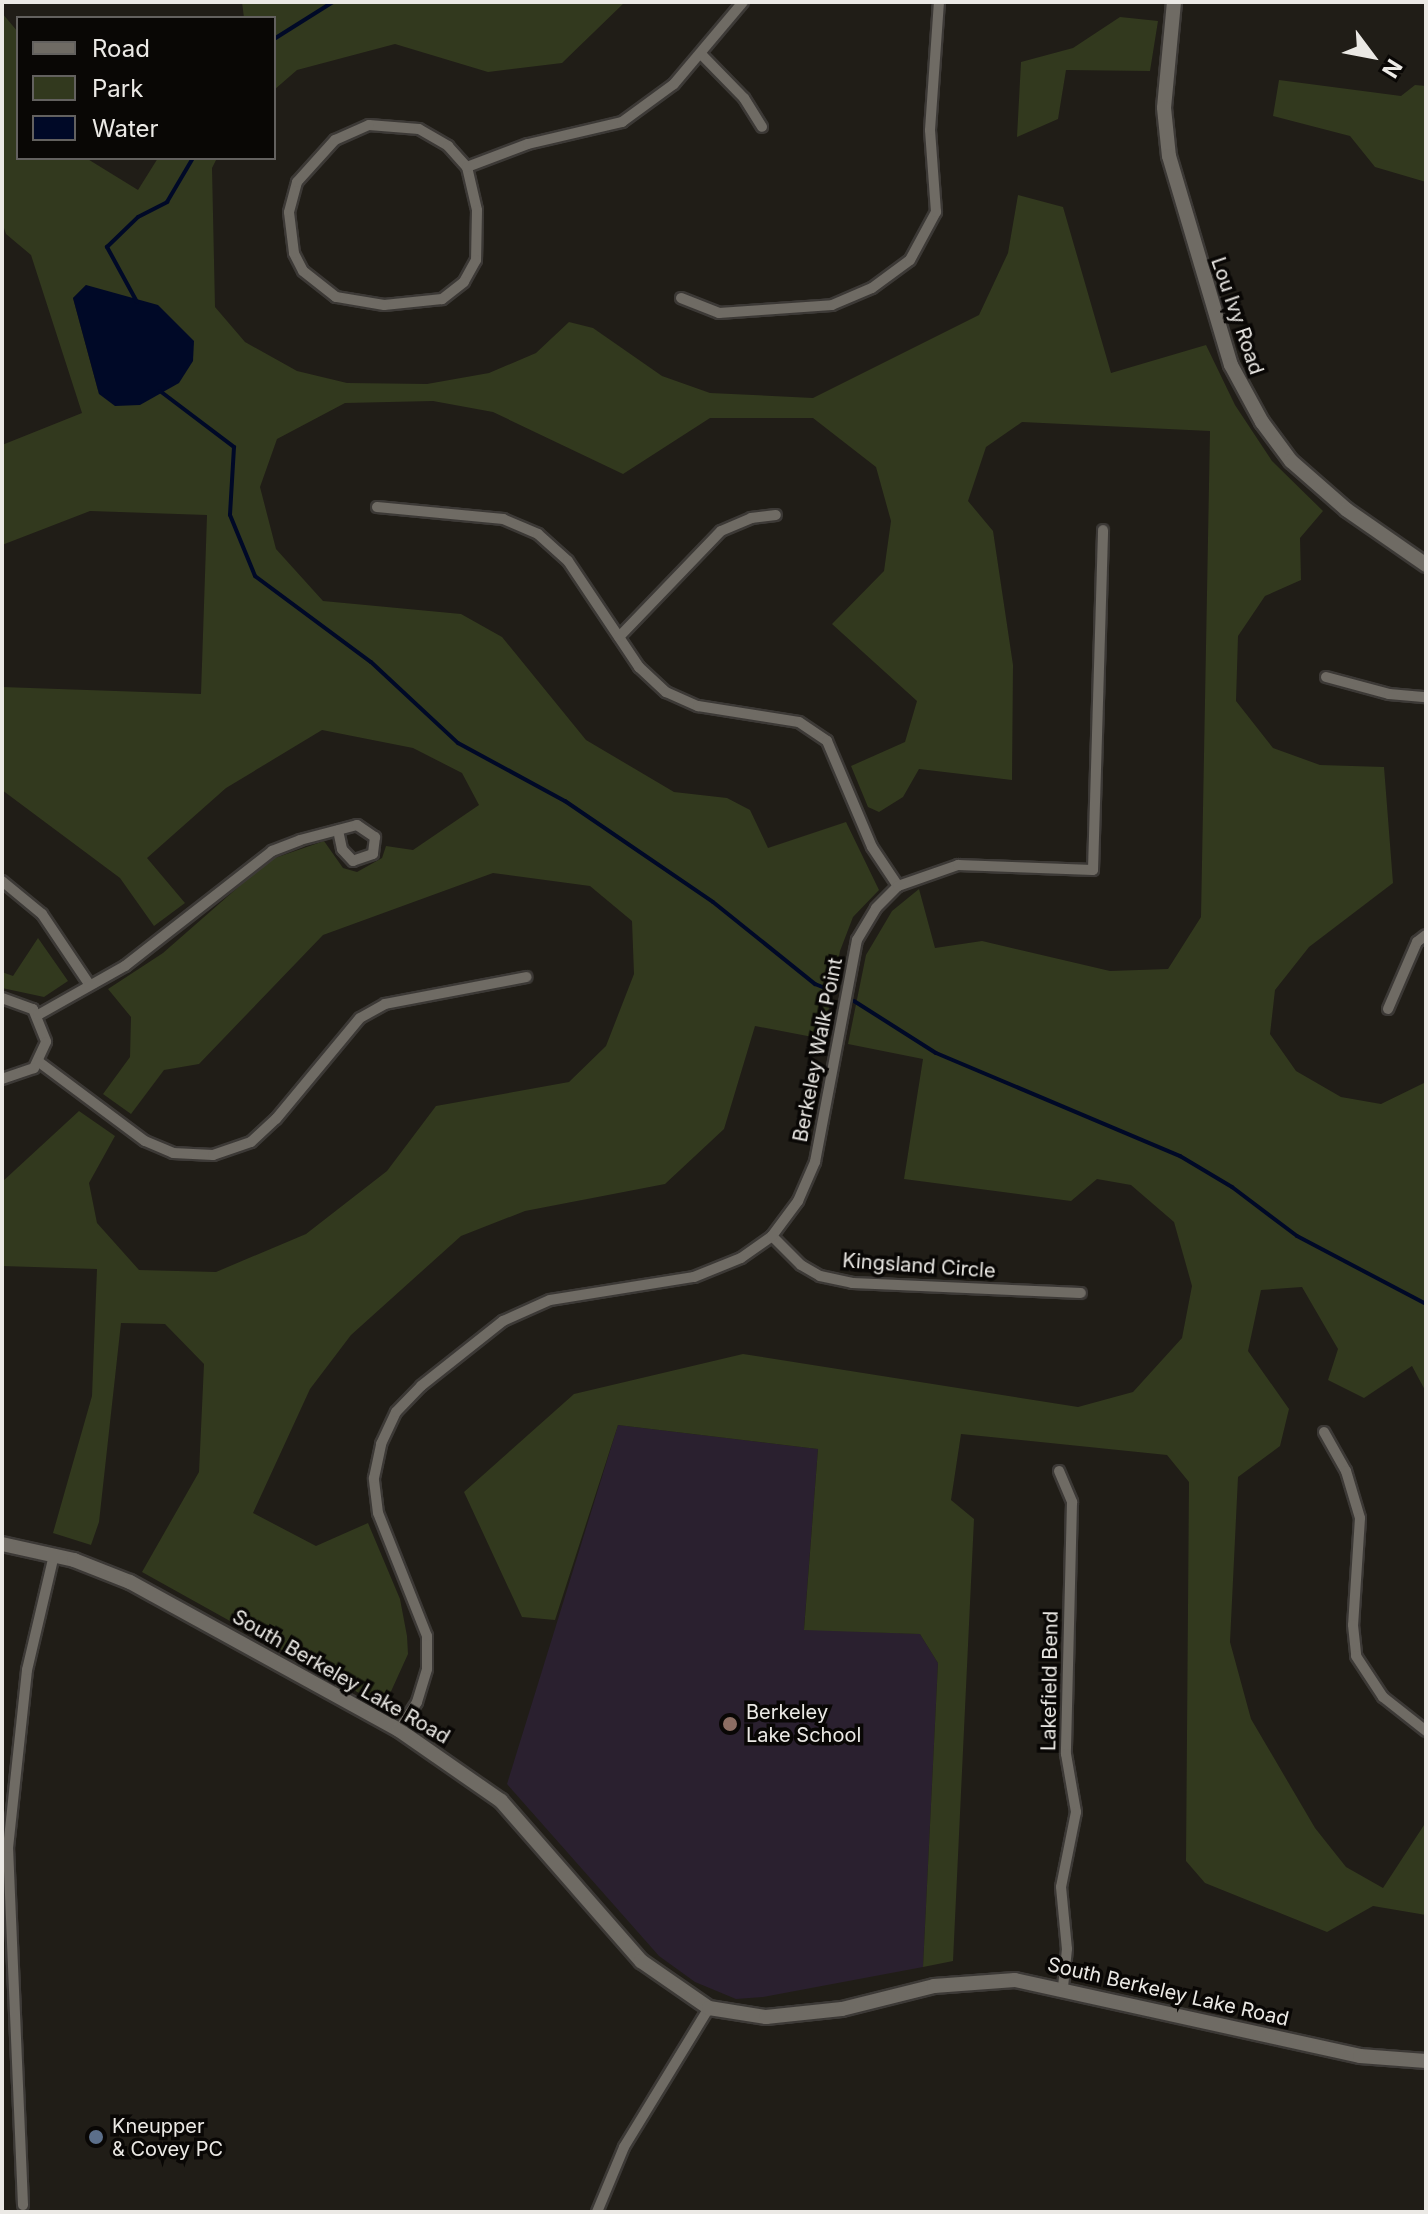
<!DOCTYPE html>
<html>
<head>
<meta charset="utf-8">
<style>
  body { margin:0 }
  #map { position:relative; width:1428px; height:2214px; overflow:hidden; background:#201d17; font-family:Inter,sans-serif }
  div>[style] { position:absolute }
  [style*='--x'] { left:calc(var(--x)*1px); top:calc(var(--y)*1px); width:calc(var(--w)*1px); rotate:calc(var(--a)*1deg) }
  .education>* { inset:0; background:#2a202f }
  .green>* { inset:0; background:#32391e }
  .water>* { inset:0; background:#000927 }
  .stream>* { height:4px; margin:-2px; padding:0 2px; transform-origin:2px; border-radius:2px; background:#000927 }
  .roads { filter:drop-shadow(2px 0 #3c3936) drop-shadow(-2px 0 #3c3936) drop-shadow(0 2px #3c3936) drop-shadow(0 -2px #3c3936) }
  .street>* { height:10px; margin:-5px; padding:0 5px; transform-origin:5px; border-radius:5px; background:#6f6b64 }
  .secondary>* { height:14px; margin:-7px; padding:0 7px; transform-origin:7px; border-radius:7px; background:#6f6b64 }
  .dots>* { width:22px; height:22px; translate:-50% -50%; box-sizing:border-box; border:4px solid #090705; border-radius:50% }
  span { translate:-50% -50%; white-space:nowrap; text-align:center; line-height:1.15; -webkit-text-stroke:7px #090705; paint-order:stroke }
  .street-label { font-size:20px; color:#ebe9e5 }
  .poi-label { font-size:20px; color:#ebe9e5 }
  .left { translate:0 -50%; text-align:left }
  .frame { position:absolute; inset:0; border:4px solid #ebe9e5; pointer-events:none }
  .legend { position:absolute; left:16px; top:16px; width:260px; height:144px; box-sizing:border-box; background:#090705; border:2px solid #63615f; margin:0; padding:10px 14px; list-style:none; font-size:24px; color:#ebe9e5 }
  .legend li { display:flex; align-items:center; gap:16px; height:40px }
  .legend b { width:40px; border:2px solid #63615f }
  .north { position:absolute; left:1332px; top:16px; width:80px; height:80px; -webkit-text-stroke:6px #090705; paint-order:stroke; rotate:122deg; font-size:22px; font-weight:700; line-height:32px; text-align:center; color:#ebe9e5 }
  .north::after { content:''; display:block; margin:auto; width:28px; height:36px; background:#ebe9e5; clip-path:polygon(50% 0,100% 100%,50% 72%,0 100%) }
</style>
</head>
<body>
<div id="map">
  <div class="education">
    <i style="clip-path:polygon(618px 1425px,818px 1449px,804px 1629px,920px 1634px,938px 1663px,923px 1967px,763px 1997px,736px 1999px,695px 1982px,659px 1956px,507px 1784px)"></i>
  </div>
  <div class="green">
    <i style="clip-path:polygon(242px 2px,625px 2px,562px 63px,488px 72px,395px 44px,297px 70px,274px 90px,274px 18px,244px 18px)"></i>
    <i style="clip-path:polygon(evenodd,2px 13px,18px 32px,18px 158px,86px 158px,138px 190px,158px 158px,217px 158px,212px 168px,215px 307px,245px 342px,297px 371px,347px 383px,427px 384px,489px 373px,536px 353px,569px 322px,593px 328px,662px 376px,710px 393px,813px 398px,979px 315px,1008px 253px,1018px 195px,1063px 207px,1111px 373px,1206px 345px,1235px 405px,1272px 461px,1323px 511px,1300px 538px,1301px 580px,1265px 596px,1238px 636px,1236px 701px,1273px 748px,1320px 765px,1384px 767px,1393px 883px,1309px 947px,1275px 990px,1270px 1034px,1296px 1071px,1341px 1097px,1381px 1104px,1426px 1082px,1426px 1392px,1412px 1366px,1364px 1398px,1328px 1380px,1338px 1349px,1302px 1287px,1261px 1290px,1248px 1351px,1289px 1409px,1280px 1446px,1238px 1477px,1230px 1642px,1251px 1719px,1315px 1828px,1346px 1867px,1383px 1888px,1426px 1822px,1426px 1915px,1373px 1906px,1327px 1932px,1205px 1883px,1186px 1861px,1189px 1482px,1167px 1455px,961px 1434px,951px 1500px,974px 1519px,953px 1961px,923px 1967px,938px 1663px,920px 1634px,804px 1630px,818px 1449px,618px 1425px,555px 1620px,522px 1617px,464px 1492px,574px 1394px,743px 1354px,1078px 1407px,1133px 1392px,1182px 1338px,1192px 1286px,1174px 1222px,1131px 1185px,1097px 1179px,1071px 1201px,904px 1179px,923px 1059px,848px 1044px,866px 955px,892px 911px,919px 889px,935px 948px,982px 941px,1110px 971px,1168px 969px,1201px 917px,1210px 431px,1022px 422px,986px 447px,968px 501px,993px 531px,1013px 665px,1012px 780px,919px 769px,903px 797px,879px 812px,868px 807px,851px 766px,905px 742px,917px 701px,832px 624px,884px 571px,891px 521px,876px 467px,813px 418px,710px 418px,623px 474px,493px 412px,433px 401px,345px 403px,277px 439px,260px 487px,276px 549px,323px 601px,461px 614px,502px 637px,586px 740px,674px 792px,727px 798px,750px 810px,768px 848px,846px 822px,879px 890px,853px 917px,840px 951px,823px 1039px,755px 1026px,724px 1129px,665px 1184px,525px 1211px,461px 1236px,351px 1335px,310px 1389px,253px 1513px,316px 1546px,368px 1523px,400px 1599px,407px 1636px,408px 1654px,388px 1698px,377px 1703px,142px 1572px,199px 1472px,204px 1364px,165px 1324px,121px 1323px,99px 1522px,91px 1545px,53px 1533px,92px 1396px,97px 1269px,2px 1266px,2px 1182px,79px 1111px,115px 1136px,89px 1183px,97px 1223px,139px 1270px,216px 1272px,306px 1234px,387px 1171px,436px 1106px,569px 1082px,606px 1046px,634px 974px,632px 921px,590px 886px,493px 873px,323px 935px,199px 1064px,164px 1070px,131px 1114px,103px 1094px,130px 1057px,131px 1017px,108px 989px,163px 953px,269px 860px,324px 841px,343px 868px,357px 872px,382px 858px,386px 846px,413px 850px,479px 805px,462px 773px,413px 748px,322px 730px,226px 788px,147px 858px,185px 903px,154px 926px,120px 878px,2px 790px,2px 687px,201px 694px,207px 515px,90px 511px,2px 545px,2px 445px,82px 413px,31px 255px,6px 234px,2px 222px,2px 13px,86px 285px,99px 394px,73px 298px,86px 285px)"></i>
    <i style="clip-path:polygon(1120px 17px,1158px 21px,1150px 71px,1066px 70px,1058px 119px,1017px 137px,1021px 62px,1073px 48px)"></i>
    <i style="clip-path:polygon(1279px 80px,1401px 96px,1415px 85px,1426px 86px,1426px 182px,1375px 167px,1350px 136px,1273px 116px)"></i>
    <i style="clip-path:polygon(38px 938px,68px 981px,44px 997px,2px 988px,2px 972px,13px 976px)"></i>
  </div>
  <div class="water">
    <i style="clip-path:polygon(86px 285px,158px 305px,194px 341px,193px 361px,179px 383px,140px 405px,115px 406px,99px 394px,73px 298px)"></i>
  </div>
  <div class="stream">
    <i style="--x:274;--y:39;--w:70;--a:-32.1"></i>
    <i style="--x:137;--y:302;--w:63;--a:-118.6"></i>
    <i style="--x:107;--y:247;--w:43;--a:-44.1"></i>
    <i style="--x:138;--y:217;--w:33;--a:-27"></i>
    <i style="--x:167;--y:202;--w:51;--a:-59.4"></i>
    <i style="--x:160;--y:391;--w:93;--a:37.1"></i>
    <i style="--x:234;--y:447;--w:68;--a:93.4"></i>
    <i style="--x:230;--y:515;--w:66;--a:67.7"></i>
    <i style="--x:255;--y:576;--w:144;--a:36.6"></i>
    <i style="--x:371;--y:662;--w:119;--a:43"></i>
    <i style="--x:458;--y:743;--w:122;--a:28.5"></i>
    <i style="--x:565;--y:801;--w:179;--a:34.3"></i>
    <i style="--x:713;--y:902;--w:131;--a:38.8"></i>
    <i style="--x:815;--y:984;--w:22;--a:22"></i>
    <i style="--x:854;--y:1001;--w:97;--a:32.4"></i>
    <i style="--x:936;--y:1053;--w:265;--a:22.9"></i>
    <i style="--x:1180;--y:1156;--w:61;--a:30.8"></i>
    <i style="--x:1232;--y:1187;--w:81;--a:37"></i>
    <i style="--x:1297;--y:1236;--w:146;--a:27.8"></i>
  </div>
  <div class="roads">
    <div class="street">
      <i style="--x:701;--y:54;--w:62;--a:45.7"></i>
      <i style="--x:744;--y:98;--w:34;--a:58"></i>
      <i style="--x:369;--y:125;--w:50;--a:4.6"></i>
      <i style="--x:419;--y:129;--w:34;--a:30"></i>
      <i style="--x:448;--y:146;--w:28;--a:48"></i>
      <i style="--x:467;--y:167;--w:44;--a:76.9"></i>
      <i style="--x:477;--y:210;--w:50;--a:91.1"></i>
      <i style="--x:476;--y:260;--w:25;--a:119"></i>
      <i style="--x:464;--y:282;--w:28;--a:142"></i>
      <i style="--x:442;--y:299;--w:58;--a:174.1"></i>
      <i style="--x:384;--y:305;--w:49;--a:-170.5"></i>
      <i style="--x:336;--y:297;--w:42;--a:-141.8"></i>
      <i style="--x:303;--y:271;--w:20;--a:-117"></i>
      <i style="--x:294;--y:253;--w:41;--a:-97"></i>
      <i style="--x:289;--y:212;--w:31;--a:-75"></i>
      <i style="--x:297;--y:182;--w:57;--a:-47.9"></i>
      <i style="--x:335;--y:140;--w:37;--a:-24"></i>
      <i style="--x:467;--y:167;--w:65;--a:-20.7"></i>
      <i style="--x:528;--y:144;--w:97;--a:-13.2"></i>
      <i style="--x:622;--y:122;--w:64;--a:-36.2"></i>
      <i style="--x:674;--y:84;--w:107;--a:-49.9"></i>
      <i style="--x:681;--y:298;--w:41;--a:21.5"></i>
      <i style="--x:719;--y:313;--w:113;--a:-4"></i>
      <i style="--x:832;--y:305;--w:43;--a:-23"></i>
      <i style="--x:872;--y:288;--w:47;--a:-36.4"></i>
      <i style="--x:910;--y:260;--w:55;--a:-61.6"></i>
      <i style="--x:936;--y:212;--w:82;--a:-94.2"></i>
      <i style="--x:930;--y:130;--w:128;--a:-86"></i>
      <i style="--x:377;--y:507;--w:127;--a:5.4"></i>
      <i style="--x:503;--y:519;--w:38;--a:23"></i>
      <i style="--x:538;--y:534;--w:40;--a:42"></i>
      <i style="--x:568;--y:561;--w:128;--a:56.2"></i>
      <i style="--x:639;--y:667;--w:37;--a:43"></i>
      <i style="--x:666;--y:692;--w:35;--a:24"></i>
      <i style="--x:698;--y:706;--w:102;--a:9"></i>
      <i style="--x:799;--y:722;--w:34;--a:34"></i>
      <i style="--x:827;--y:741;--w:115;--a:67"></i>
      <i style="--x:872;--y:847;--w:47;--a:56.3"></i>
      <i style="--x:619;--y:637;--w:147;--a:-46.1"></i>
      <i style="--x:721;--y:531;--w:33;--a:-23"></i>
      <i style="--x:751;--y:518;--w:25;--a:-7"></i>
      <i style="--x:1326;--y:677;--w:65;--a:15.1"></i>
      <i style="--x:1389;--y:694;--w:37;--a:5"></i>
      <i style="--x:2;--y:881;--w:52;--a:39.5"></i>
      <i style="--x:42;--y:914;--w:84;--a:56.1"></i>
      <i style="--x:2;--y:998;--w:33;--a:20"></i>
      <i style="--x:33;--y:1009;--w:35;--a:68"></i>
      <i style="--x:46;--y:1042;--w:29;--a:115"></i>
      <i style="--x:34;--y:1068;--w:34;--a:161"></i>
      <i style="--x:1388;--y:1009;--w:73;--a:-66.6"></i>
      <i style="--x:1417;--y:942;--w:11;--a:-38"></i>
      <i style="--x:38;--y:1015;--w:100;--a:-29.4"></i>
      <i style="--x:125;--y:966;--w:187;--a:-38"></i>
      <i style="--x:272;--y:851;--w:30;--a:-21"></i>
      <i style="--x:300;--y:840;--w:59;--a:-14.7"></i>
      <i style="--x:357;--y:825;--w:22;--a:34"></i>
      <i style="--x:375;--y:837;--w:17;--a:97"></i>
      <i style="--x:373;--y:854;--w:21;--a:161"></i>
      <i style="--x:353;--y:861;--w:16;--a:-133"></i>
      <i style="--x:342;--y:849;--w:19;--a:-102"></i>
      <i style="--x:39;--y:1062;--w:132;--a:36.7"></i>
      <i style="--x:145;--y:1141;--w:30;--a:23"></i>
      <i style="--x:173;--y:1153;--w:40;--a:2.9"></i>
      <i style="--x:213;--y:1155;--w:40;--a:-18.9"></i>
      <i style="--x:251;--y:1142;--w:34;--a:-43"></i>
      <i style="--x:276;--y:1119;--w:131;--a:-50.3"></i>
      <i style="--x:360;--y:1018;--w:29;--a:-29"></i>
      <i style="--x:385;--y:1004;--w:144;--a:-10.8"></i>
      <i style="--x:772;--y:1236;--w:41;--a:45"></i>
      <i style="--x:801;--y:1265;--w:22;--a:30"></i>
      <i style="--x:820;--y:1276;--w:33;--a:12"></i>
      <i style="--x:852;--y:1283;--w:229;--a:2.5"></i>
      <i style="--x:1324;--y:1432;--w:45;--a:60.6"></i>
      <i style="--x:1346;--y:1471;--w:49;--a:73.4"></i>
      <i style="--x:1360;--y:1518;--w:107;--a:93.7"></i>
      <i style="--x:1353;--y:1625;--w:31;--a:84"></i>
      <i style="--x:1356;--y:1656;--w:49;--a:56.6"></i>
      <i style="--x:1383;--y:1697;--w:55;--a:38.3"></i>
      <i style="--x:1059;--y:1471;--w:34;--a:67"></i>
      <i style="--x:1072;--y:1502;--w:252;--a:91.4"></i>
      <i style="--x:1066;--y:1754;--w:59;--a:80.2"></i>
      <i style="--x:1076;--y:1812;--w:76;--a:101.3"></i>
      <i style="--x:1061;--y:1887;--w:62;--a:84.5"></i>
      <i style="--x:1067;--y:1949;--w:38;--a:96"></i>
      <i style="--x:399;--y:1730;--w:33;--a:-57"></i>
      <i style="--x:417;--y:1702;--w:34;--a:-73"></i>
      <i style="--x:427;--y:1669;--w:33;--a:-90"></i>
      <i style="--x:427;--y:1636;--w:132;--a:-111.7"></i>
      <i style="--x:378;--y:1513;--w:35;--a:-97"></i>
      <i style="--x:374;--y:1478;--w:35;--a:-78"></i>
      <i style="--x:381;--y:1444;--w:35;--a:-65"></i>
      <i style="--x:396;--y:1412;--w:36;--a:-46"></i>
      <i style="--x:421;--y:1386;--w:105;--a:-38.4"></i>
      <i style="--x:503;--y:1321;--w:51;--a:-24.1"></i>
      <i style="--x:550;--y:1300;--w:146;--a:-9.1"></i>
      <i style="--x:694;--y:1277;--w:51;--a:-22"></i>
      <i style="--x:741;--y:1258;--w:38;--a:-35"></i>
      <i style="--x:772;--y:1236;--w:44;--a:-53.4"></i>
      <i style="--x:798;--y:1201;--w:43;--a:-66.4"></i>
      <i style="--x:815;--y:1162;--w:226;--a:-79.3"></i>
      <i style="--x:857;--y:940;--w:37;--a:-59"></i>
      <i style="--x:876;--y:908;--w:31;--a:-45"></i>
      <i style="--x:898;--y:886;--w:64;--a:-19.3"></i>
      <i style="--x:958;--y:865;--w:135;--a:2.1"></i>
      <i style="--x:1093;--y:870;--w:340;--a:-88.3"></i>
      <i style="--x:23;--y:2205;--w:357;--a:-92.4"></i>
      <i style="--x:8;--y:1848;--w:179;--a:-83.9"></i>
      <i style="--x:27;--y:1670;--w:118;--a:-76.8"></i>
      <i style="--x:597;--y:2212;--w:70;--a:-67.4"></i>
      <i style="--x:624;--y:2147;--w:163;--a:-58.6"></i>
    </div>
    <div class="secondary">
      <i style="--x:1174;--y:2;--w:106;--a:95.4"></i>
      <i style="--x:1164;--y:108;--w:48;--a:84.1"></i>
      <i style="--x:1169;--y:156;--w:218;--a:73.5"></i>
      <i style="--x:1231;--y:365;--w:65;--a:61.5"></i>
      <i style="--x:1262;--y:422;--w:49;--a:53.4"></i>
      <i style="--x:1291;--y:461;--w:74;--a:41.2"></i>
      <i style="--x:1347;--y:510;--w:96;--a:34.8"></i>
      <i style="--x:2;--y:1544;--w:74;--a:12.5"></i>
      <i style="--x:74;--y:1560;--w:60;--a:21.4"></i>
      <i style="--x:130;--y:1582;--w:307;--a:28.8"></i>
      <i style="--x:399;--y:1730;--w:124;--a:34.8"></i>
      <i style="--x:501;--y:1801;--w:213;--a:48.8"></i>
      <i style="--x:641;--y:1961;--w:83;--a:34.7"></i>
      <i style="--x:709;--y:2008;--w:58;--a:9"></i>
      <i style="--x:766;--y:2017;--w:76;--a:-6"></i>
      <i style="--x:842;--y:2009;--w:95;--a:-14"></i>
      <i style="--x:934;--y:1986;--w:81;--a:-4.2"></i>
      <i style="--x:1015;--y:1980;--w:353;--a:12.4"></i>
      <i style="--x:1360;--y:2056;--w:66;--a:4.3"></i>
    </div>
  </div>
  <div class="dots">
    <i style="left:730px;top:1724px;background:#8d6e63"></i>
    <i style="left:96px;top:2137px;background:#5c6f8a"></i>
  </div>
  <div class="street-label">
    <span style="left:1237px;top:316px;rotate:71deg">Lou Ivy Road</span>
    <span style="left:818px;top:1050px;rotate:-79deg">Berkeley Walk Point</span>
    <span style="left:919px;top:1266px;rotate:4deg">Kingsland Circle</span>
    <span style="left:341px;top:1677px;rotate:30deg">South Berkeley Lake Road</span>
    <span style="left:1050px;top:1681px;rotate:-89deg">Lakefield Bend</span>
    <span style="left:1168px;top:1992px;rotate:13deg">South Berkeley Lake Road</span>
  </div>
  <div class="poi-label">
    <span class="left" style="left:746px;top:1724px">Berkeley<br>Lake School</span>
    <span class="left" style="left:112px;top:2138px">Kneupper<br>&amp; Covey PC</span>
  </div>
  <div class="frame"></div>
  <ul class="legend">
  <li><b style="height:10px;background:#6f6b64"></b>Road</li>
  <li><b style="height:22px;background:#32391e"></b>Park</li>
  <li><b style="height:22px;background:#000927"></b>Water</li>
  </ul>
  <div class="north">N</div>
</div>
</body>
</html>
